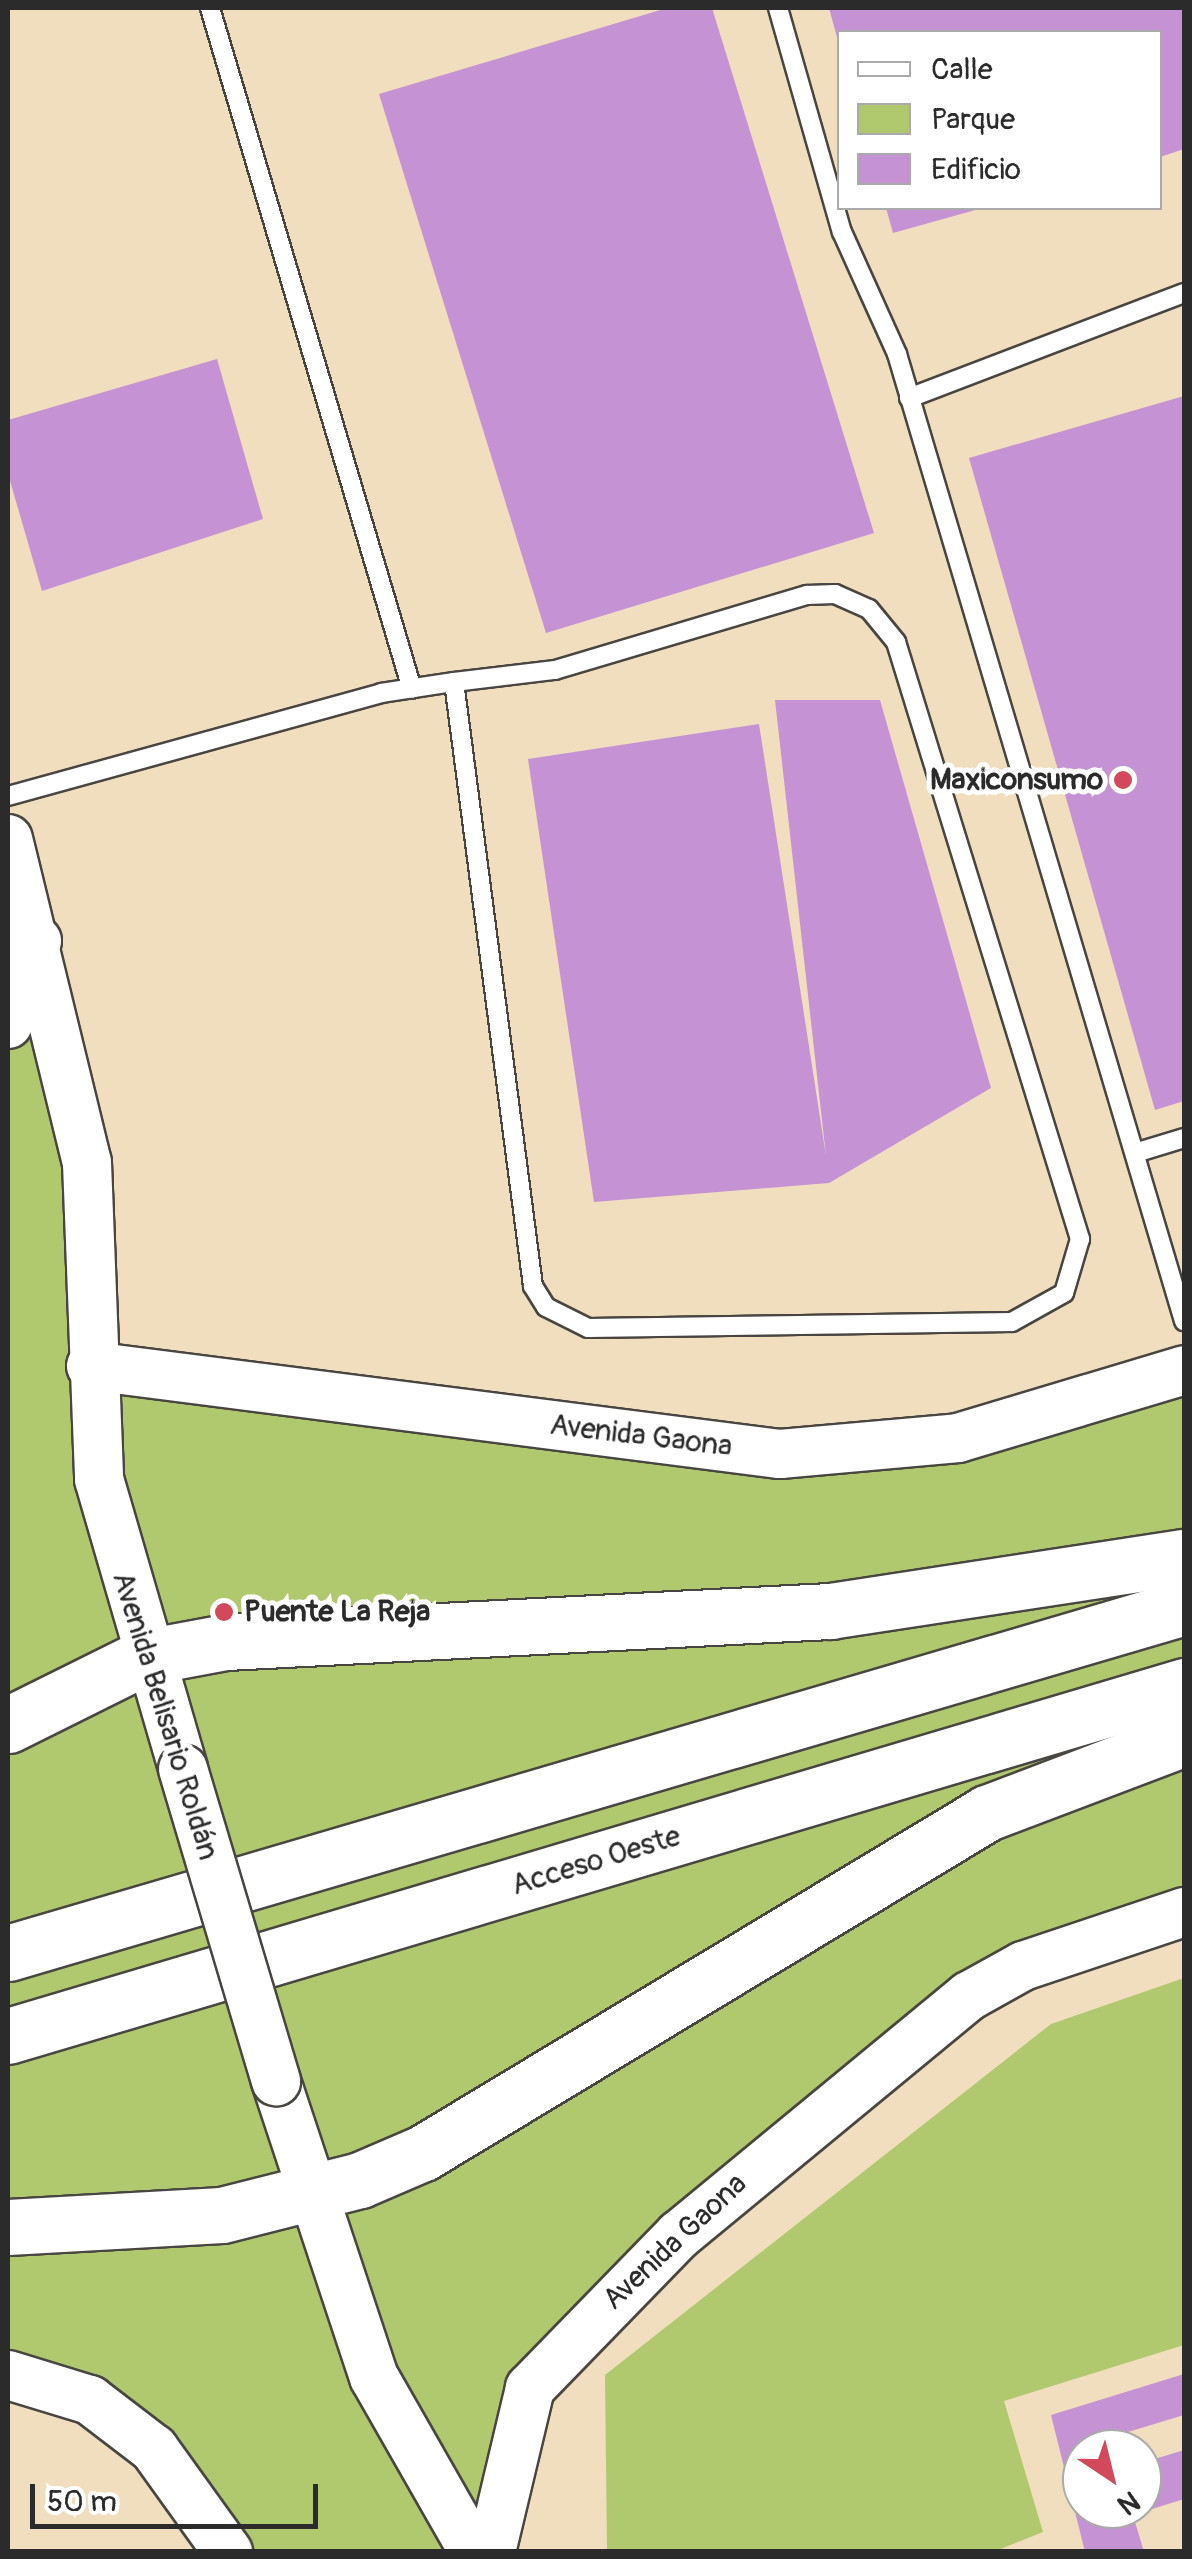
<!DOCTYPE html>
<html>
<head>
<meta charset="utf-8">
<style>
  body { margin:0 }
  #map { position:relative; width:1192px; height:2559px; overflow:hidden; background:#f0debf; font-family:Pangolin,sans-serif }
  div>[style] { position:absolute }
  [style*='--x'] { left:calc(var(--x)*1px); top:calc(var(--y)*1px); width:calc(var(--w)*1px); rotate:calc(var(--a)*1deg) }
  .green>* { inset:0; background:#b0c96e }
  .building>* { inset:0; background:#c593d3 }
  .roads { filter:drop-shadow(2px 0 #494641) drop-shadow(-2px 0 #494641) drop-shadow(0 2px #494641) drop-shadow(0 -2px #494641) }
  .service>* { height:18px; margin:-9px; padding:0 9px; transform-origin:9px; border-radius:9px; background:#fff }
  .tertiary>* { height:48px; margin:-24px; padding:0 24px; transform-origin:24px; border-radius:24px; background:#fff }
  .motorway>* { height:55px; margin:-27.5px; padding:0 27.5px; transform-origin:27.5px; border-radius:27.5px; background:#fff }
  .bridges { filter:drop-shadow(2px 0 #494641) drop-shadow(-2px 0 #494641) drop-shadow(0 2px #494641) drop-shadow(0 -2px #494641) }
  .tertiary-bridge>* { height:48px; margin:-24px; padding:0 24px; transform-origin:24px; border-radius:24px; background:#fff }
  .dots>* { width:28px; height:28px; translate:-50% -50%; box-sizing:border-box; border:5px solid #fff; border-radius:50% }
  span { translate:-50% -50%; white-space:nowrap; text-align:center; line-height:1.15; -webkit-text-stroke:10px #fff; paint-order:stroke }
  .poi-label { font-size:30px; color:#2b2b2b; font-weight:700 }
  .right { translate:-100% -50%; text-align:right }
  .left { translate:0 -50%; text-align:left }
  .street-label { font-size:30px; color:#2b2b2b }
  .frame { position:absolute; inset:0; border:10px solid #2b2b2b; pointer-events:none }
  .legend { position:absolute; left:837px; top:30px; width:325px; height:180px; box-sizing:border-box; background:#fff; border:2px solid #aaa; margin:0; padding:12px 18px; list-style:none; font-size:30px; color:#2b2b2b }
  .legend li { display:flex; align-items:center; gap:20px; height:50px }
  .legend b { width:50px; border:2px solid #aaa }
  .north { position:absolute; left:1062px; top:2429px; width:100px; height:100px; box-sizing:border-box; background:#fff; border:2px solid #aaa; border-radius:50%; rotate:145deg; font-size:28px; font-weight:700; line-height:40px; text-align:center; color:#2b2b2b }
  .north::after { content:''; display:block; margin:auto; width:35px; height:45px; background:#d1495b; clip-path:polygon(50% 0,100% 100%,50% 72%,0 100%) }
  .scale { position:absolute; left:30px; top:2484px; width:288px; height:45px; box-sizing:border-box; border:5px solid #2b2b2b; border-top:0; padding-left:12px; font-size:30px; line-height:35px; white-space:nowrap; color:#2b2b2b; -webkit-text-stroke:8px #fff; paint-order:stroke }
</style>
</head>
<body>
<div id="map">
  <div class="green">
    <i style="clip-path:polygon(37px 941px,91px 1365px,781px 1454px,1184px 1370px,1184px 1912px,1023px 1966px,571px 2339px,491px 2551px,228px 2551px,154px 2449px,8px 2375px,8px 1024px)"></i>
    <i style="clip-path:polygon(1184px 1978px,1184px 2345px,1004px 2401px,1043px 2532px,993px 2552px,607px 2551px,605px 2375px,1051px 2024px)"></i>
  </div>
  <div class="building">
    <i style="clip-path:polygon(667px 8px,712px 8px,874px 533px,546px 633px,379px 94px)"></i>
    <i style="clip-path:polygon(829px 8px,1184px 8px,1184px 149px,1160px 157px,1160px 32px,840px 32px,838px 41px)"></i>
    <i style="clip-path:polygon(886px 208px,979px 208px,979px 209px,893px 233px)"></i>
    <i style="clip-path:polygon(217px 359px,263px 519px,42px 591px,8px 474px,8px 420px)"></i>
    <i style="clip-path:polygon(1184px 396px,1184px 1101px,1155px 1110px,969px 458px)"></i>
    <i style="clip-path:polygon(775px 700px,880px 700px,991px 1088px,829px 1183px,594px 1202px,528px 759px,759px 724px,826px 1156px)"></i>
    <i style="clip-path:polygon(1184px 2374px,1184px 2415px,1118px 2435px,1122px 2449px,1082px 2449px,1082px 2509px,1142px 2509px,1142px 2463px,1184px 2450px,1184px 2499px,1133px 2515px,1144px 2552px,1085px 2552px,1051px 2415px)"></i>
  </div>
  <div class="roads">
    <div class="service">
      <i style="--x:210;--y:8;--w:710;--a:73.48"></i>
      <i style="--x:778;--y:8;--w:233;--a:74.1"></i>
      <i style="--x:842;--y:232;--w:134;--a:65.7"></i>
      <i style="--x:897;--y:354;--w:1009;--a:73.47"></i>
      <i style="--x:909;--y:398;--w:294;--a:-20.9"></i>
      <i style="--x:8;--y:796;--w:387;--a:-15.4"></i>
      <i style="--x:381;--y:693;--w:74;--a:-8.6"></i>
      <i style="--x:454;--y:682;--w:102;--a:-6.8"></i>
      <i style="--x:555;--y:670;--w:263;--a:-16.6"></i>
      <i style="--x:807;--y:595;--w:28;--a:-2"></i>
      <i style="--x:835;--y:594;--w:37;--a:24"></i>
      <i style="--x:869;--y:609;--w:43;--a:50.7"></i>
      <i style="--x:896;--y:642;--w:625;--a:72.87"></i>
      <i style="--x:1080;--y:1239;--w:56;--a:106.5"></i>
      <i style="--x:1064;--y:1293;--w:60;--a:150.9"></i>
      <i style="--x:1012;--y:1322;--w:424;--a:179.2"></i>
      <i style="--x:588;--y:1328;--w:47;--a:-153.4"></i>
      <i style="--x:546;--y:1307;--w:25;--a:-122"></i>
      <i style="--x:533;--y:1286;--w:609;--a:-97.45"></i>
      <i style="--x:1135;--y:1153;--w:51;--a:-17"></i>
    </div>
    <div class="tertiary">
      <i style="--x:8;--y:839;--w:333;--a:76.3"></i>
      <i style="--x:87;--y:1163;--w:316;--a:87.8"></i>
      <i style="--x:99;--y:1479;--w:302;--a:73.8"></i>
      <i style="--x:8;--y:1024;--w:88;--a:-70.7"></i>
      <i style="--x:91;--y:1366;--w:695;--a:7.28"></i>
      <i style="--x:780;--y:1454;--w:179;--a:-5.1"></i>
      <i style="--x:958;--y:1438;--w:236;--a:-16.7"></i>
      <i style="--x:276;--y:2081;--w:312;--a:71.7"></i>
      <i style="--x:374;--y:2377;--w:202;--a:60.3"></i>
      <i style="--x:8;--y:2375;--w:86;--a:17"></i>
      <i style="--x:90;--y:2400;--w:81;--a:37.4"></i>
      <i style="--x:154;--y:2449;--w:127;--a:54.3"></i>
      <i style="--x:491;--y:2552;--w:169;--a:-76.6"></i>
      <i style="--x:530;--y:2388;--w:214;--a:-45.8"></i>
      <i style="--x:679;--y:2235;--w:376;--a:-39.5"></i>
      <i style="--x:969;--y:1996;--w:62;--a:-29.1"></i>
      <i style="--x:1023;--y:1966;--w:170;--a:-18.5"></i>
    </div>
    <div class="motorway">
      <i style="--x:8;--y:1725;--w:153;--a:-26.4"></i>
      <i style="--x:145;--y:1657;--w:82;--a:-10.5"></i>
      <i style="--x:226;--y:1642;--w:605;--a:-2.94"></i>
      <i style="--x:830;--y:1611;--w:358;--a:-8.7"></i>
      <i style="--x:8;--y:1953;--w:1226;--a:-16.39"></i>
      <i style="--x:8;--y:2036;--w:1227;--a:-16.57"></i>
      <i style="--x:8;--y:2227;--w:214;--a:-3.2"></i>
      <i style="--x:222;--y:2215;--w:142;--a:-14.2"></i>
      <i style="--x:360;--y:2180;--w:69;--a:-23.2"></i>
      <i style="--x:423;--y:2153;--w:659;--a:-31.08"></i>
      <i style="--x:987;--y:1813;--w:211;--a:-20.8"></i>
    </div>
  </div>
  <div class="bridges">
    <div class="tertiary-bridge">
      <i style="--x:183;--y:1769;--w:326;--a:73.4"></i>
    </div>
  </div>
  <div class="dots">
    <i style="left:1123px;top:780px;background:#d1495b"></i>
    <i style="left:224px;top:1612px;background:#d1495b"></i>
  </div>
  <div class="poi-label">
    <span class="right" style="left:1103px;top:780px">Maxiconsumo</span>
    <span class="left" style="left:244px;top:1612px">Puente La Reja</span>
  </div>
  <div class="street-label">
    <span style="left:641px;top:1436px;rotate:7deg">Avenida Gaona</span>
    <span style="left:165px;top:1716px;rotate:73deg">Avenida Belisario Roldán</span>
    <span style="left:596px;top:1861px;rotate:-17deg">Acceso Oeste</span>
    <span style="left:675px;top:2242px;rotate:-43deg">Avenida Gaona</span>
  </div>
  <div class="frame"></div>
  <ul class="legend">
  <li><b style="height:12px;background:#fff"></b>Calle</li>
  <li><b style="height:28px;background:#b0c96e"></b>Parque</li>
  <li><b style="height:28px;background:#c593d3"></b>Edificio</li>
  </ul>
  <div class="north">N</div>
  <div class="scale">50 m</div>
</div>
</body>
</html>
